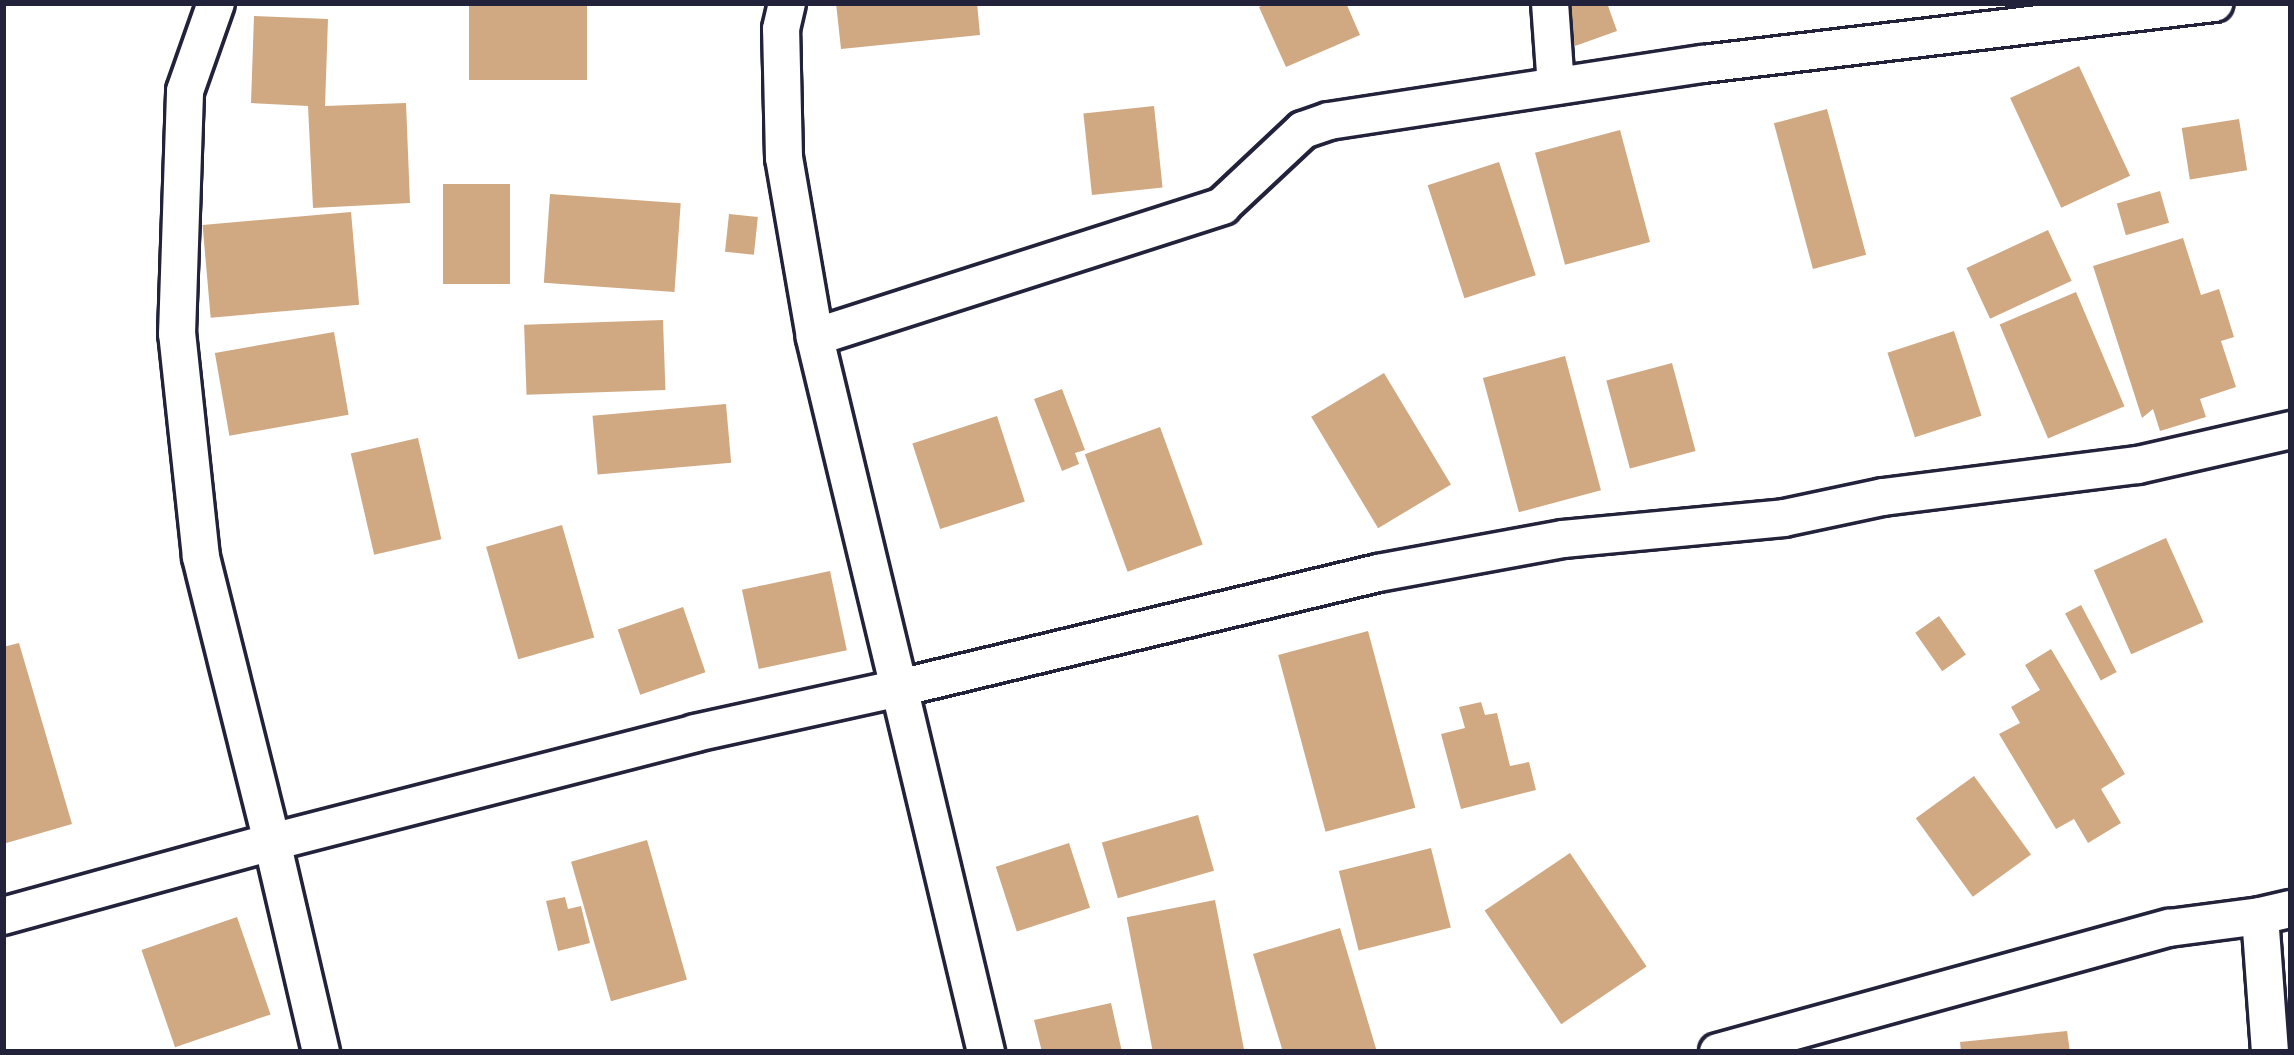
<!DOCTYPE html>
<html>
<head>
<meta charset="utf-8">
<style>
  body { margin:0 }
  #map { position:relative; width:2294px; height:1055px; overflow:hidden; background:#fff; font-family:Kalam,sans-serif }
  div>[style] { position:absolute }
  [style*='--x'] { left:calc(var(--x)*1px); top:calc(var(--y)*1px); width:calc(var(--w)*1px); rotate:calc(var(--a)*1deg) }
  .building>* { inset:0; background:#d0a982; transform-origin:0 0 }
  .roads { filter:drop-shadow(3px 0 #22223b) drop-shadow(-3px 0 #22223b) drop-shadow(0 3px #22223b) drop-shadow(0 -3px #22223b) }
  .minor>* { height:36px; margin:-18px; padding:0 18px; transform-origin:18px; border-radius:18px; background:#fff }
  span { translate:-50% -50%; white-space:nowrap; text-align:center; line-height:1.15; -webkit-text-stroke:9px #fff; paint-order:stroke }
  .frame { position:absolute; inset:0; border:6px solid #22223b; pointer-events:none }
</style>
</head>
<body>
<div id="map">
  <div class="building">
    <i style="left:469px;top:3px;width:118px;height:77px"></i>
    <i style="clip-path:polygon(836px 3px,977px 3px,980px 35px,841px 49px)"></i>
    <i style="clip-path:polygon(1268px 3px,1346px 3px,1360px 35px,1286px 67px,1259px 7px)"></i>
    <i style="clip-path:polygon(1560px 3px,1607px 3px,1617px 31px,1575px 46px)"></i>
    <i style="clip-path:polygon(254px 16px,328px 19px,325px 106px,406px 103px,410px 203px,313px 208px,308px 106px,251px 103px)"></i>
    <i style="left:2079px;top:66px;width:121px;height:76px;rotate:65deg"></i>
    <i style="left:1154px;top:106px;width:82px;height:71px;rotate:84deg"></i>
    <i style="left:1827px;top:109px;width:151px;height:55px;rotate:75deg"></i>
    <i style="left:2239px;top:119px;width:52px;height:58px;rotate:81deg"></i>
    <i style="left:1620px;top:130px;width:116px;height:88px;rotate:75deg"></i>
    <i style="left:1499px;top:162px;width:119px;height:75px;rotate:72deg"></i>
    <i style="left:443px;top:184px;width:67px;height:100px"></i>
    <i style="left:2160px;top:191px;width:33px;height:45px;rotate:74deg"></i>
    <i style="left:550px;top:194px;width:131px;height:89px;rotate:4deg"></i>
    <i style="left:351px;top:212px;width:93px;height:149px;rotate:85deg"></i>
    <i style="left:729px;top:214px;width:29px;height:38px;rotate:6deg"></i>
    <i style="left:2048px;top:230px;width:56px;height:90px;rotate:65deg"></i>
    <i style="clip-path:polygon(2183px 238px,2201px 295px,2219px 289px,2234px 337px,2221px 341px,2236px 387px,2200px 399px,2206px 417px,2160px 431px,2153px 409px,2142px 418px,2093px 266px)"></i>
    <i style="left:2076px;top:292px;width:124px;height:83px;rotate:67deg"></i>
    <i style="left:663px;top:320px;width:70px;height:139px;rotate:88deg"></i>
    <i style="left:1954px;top:331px;width:89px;height:70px;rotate:72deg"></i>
    <i style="left:334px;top:332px;width:84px;height:121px;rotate:80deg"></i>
    <i style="left:1565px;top:356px;width:139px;height:85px;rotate:75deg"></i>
    <i style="left:1672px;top:363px;width:91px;height:68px;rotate:75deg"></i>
    <i style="left:1384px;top:373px;width:130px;height:85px;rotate:59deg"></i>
    <i style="clip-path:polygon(1062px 389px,1085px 450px,1075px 453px,1079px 464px,1062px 471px,1034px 399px)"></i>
    <i style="left:726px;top:404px;width:59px;height:134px;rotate:85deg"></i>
    <i style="left:997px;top:416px;width:90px;height:89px;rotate:72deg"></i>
    <i style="left:1160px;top:427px;width:125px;height:80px;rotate:70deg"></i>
    <i style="left:418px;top:438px;width:104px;height:69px;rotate:77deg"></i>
    <i style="left:562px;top:525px;width:117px;height:79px;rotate:74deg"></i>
    <i style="left:2166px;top:538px;width:92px;height:79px;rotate:66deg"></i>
    <i style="left:830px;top:571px;width:81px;height:90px;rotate:78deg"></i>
    <i style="left:2081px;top:605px;width:76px;height:18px;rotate:62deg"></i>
    <i style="left:683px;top:607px;width:69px;height:69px;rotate:71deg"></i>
    <i style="left:1939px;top:616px;width:47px;height:29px;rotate:55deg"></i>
    <i style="left:1368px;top:631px;width:183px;height:93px;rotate:75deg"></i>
    <i style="clip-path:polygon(19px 643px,72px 824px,3px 844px,3px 647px)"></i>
    <i style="clip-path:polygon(2051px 649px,2125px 774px,2101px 789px,2121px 823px,2088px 843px,2074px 819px,2056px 829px,1999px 734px,2020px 723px,2011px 707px,2040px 690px,2025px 665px)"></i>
    <i style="clip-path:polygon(1481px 702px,1485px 715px,1497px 713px,1510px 766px,1529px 762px,1536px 790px,1461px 809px,1441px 734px,1465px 728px,1459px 707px)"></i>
    <i style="left:1974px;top:776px;width:97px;height:72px;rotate:54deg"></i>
    <i style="left:1198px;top:815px;width:58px;height:100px;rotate:74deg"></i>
    <i style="left:647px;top:840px;width:145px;height:79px;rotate:74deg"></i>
    <i style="left:1069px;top:843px;width:68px;height:77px;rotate:72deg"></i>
    <i style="left:1431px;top:848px;width:82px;height:95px;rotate:76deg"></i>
    <i style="left:1570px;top:853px;width:137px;height:103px;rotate:56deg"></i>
    <i style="clip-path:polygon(565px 897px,568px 909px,581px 906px,590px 943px,558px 951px,546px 901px)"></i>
    <i style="left:1215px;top:900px;width:155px;height:90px;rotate:79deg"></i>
    <i style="left:237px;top:917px;width:103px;height:101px;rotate:71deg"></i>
    <i style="clip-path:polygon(1340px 928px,1377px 1052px,1283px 1052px,1253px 954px)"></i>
    <i style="clip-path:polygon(1111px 1003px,1122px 1052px,1042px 1052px,1034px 1020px)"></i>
    <i style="clip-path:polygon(2067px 1031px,2070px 1052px,1961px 1052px,1960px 1042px)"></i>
  </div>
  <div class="roads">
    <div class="minor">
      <i style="--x:1550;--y:3;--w:83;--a:85.9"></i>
      <i style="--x:815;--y:337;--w:428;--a:-17.8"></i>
      <i style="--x:1222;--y:206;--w:111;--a:-43.2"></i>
      <i style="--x:1303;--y:130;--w:28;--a:-19"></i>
      <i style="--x:1329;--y:121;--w:378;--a:-8.7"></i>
      <i style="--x:1703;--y:64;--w:515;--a:-6.81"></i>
      <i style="--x:3;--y:916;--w:279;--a:-15.4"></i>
      <i style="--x:272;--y:842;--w:294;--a:-104"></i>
      <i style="--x:201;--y:557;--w:224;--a:-96.1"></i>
      <i style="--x:177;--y:334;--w:243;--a:-88.1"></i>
      <i style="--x:185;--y:91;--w:93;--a:-70.6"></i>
      <i style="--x:321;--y:1052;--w:216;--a:-103.1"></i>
      <i style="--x:272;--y:842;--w:437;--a:-14.4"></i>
      <i style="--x:695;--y:733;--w:209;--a:-12.4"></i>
      <i style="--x:899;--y:688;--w:361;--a:-103.5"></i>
      <i style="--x:815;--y:337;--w:182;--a:-99.8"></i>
      <i style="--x:784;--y:158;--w:129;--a:-91.3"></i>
      <i style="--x:781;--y:29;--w:27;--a:-77"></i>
      <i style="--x:986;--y:1052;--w:374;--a:-103.4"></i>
      <i style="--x:899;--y:688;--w:493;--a:-13.5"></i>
      <i style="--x:1378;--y:573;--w:188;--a:-10.4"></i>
      <i style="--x:1563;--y:539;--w:222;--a:-5.4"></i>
      <i style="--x:1784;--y:518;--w:101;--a:-12"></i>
      <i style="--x:1883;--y:497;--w:257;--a:-7.2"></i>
      <i style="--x:2138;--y:465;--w:157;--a:-12.9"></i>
      <i style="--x:1718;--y:1052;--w:468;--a:-15.4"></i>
      <i style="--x:2169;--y:928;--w:92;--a:-7.5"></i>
      <i style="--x:2270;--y:1052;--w:136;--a:-94.2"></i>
      <i style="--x:2260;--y:916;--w:32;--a:-13"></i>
    </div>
  </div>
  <div class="frame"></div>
</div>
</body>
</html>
